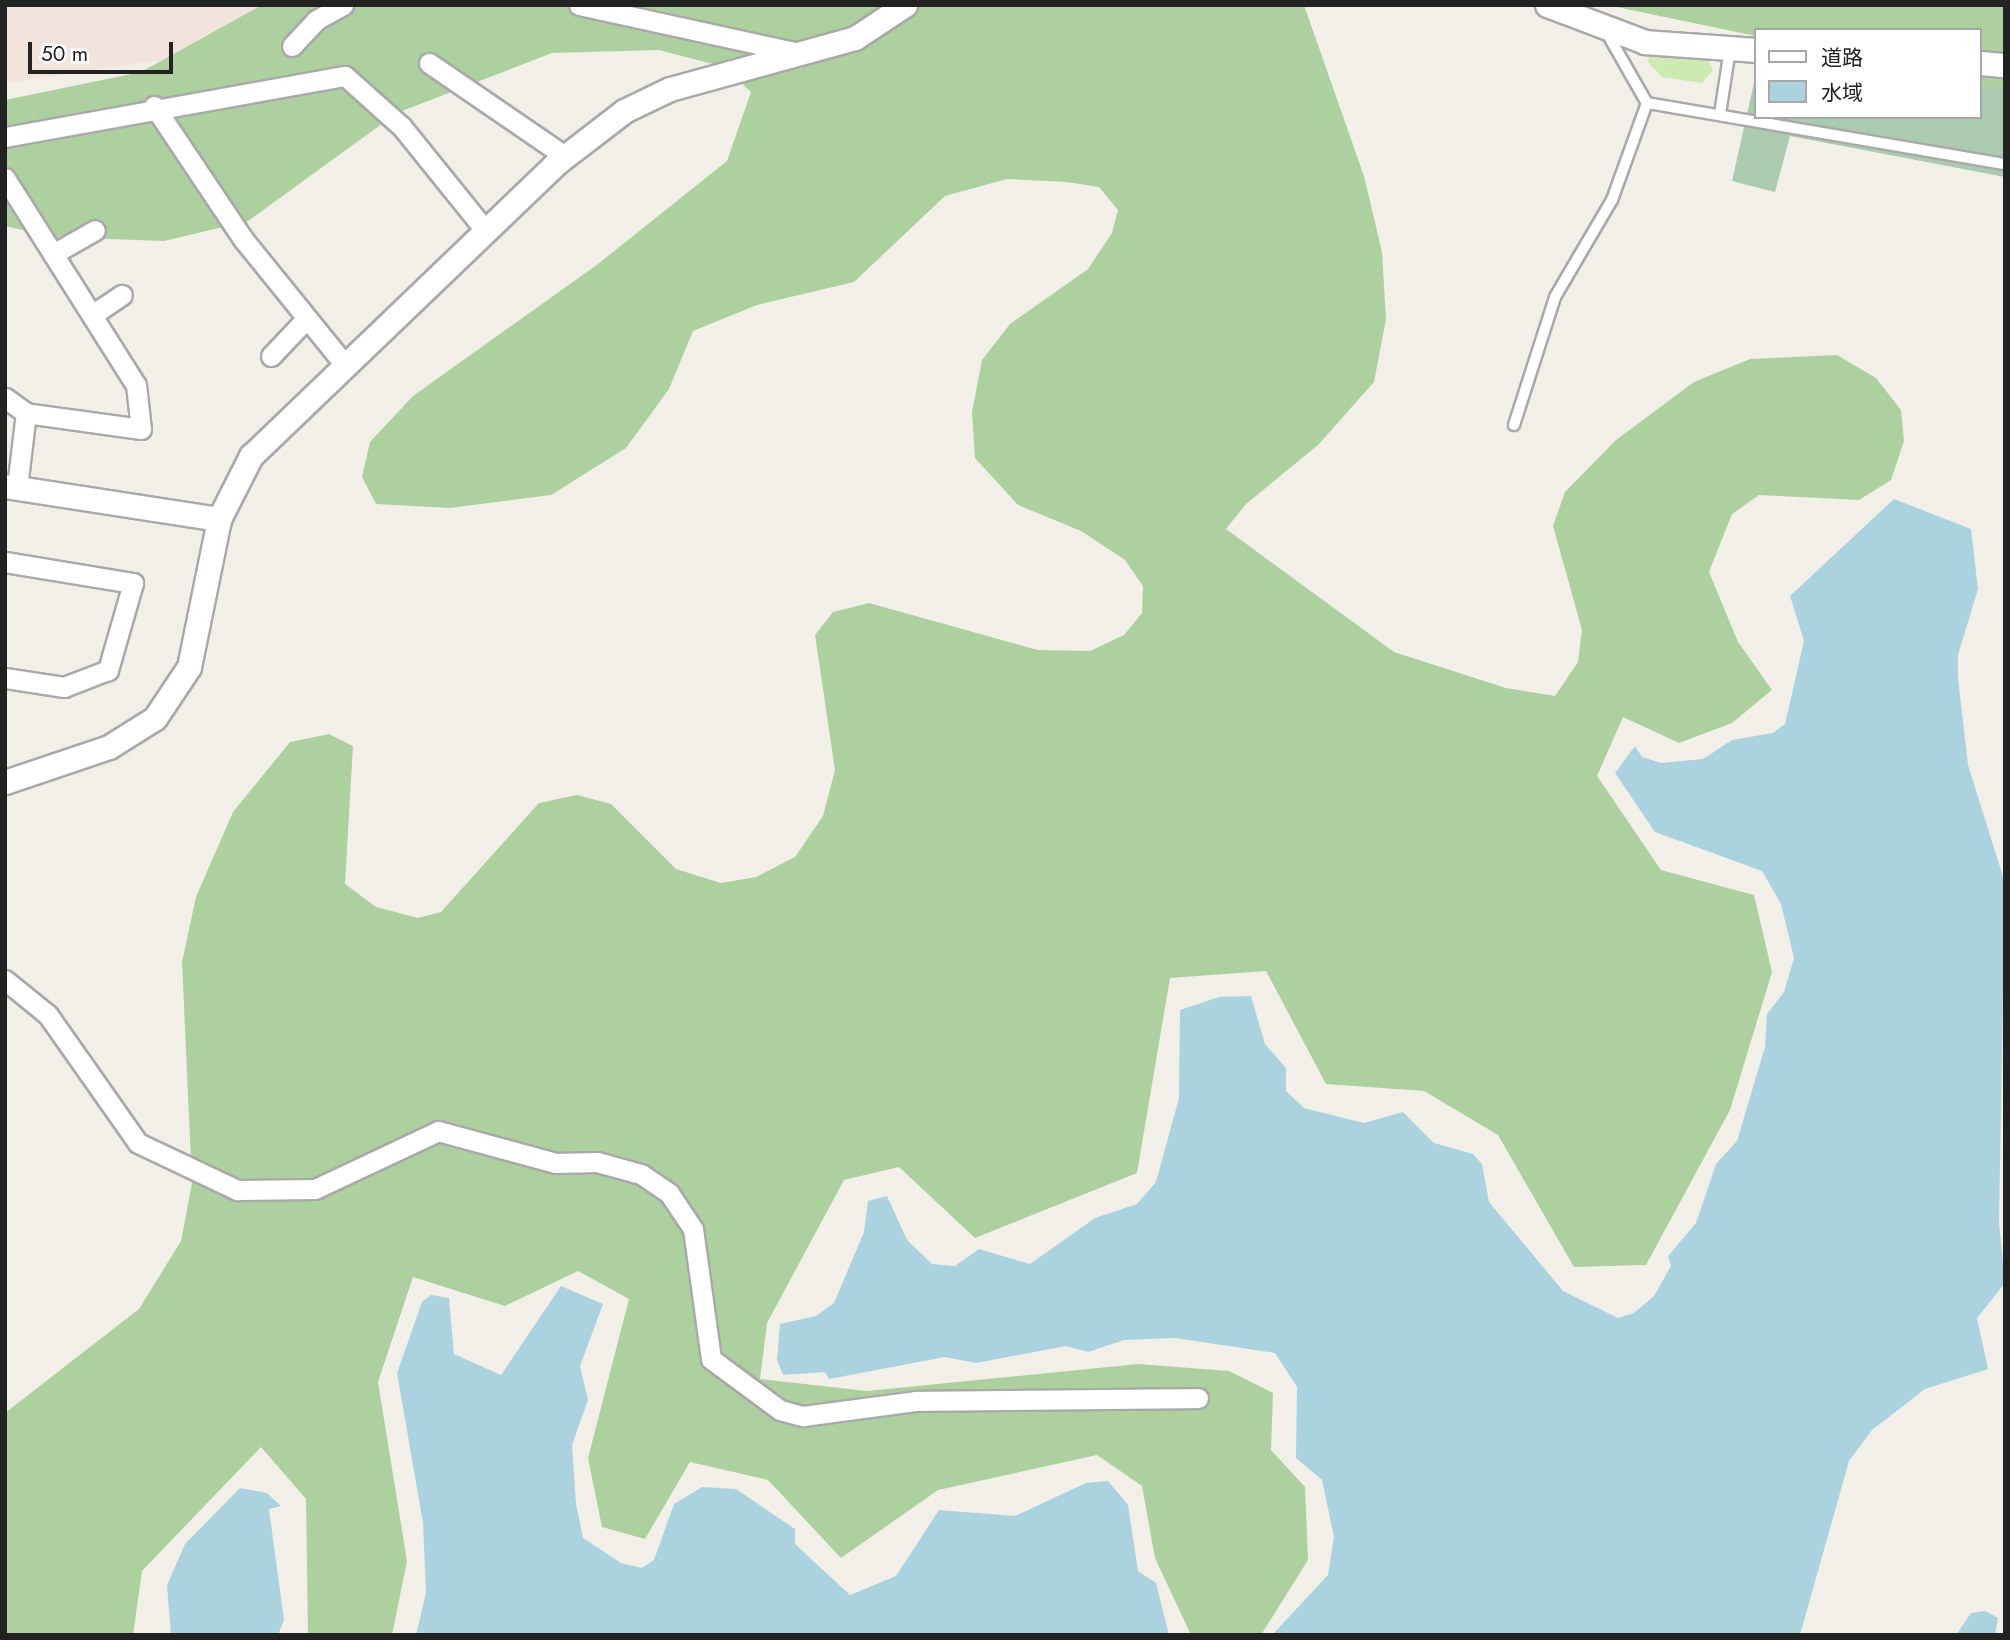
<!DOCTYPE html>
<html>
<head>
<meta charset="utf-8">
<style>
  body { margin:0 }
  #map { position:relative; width:2010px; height:1640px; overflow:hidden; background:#f2efe9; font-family:Jost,"Noto Sans JP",sans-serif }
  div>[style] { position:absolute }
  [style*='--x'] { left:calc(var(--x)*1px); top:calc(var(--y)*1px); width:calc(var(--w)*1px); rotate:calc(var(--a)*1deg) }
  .military>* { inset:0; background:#f3e3dd }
  .grass>* { inset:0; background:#cdebb0 }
  .forest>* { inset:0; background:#add19e }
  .cemetery>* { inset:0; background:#aacbaf }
  .water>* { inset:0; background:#aad3df }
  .roads { filter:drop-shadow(2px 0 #a9a9a9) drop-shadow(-2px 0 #a9a9a9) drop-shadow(0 2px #a9a9a9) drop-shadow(0 -2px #a9a9a9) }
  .service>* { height:10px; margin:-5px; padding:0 5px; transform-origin:5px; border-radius:5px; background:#fff }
  .minor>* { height:19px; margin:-9.5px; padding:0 9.5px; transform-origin:9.5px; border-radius:9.5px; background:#fff }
  .tertiary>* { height:23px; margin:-11.5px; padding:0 11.5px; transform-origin:11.5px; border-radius:11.5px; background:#fff }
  span { translate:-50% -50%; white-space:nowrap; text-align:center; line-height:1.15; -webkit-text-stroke:5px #fff; paint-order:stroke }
  .frame { position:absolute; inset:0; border:7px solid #222; pointer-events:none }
  .legend { position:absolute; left:1754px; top:28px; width:228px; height:91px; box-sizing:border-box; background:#fff; border:2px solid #a7a7a7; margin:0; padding:9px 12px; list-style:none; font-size:21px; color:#222 }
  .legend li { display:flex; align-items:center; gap:14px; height:35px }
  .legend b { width:35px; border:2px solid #a7a7a7 }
  .scale { position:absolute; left:28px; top:42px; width:145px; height:32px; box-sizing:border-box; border:4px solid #222; border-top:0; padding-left:9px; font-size:21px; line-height:24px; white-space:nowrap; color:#222; -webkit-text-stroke:5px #fff; paint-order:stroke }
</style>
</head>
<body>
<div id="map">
  <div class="military">
    <i style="clip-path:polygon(5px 5px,388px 5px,319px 37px,5px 83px)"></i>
  </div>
  <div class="grass">
    <i style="clip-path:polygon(1656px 49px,1708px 59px,1713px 70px,1702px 83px,1662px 77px,1647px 61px)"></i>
  </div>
  <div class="forest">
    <i style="clip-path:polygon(262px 5px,1304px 5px,1364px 176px,1382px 252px,1386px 319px,1374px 382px,1318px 445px,1246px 504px,1226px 529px,1394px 652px,1506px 688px,1555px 696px,1578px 662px,1582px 630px,1553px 526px,1565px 492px,1616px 440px,1694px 382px,1750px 359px,1837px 355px,1876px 378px,1901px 410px,1904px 441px,1891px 480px,1859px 500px,1759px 495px,1732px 514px,1709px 572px,1738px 642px,1772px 690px,1732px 723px,1679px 743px,1623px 717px,1597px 776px,1661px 870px,1754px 895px,1772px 972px,1730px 1110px,1646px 1265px,1574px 1267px,1498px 1135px,1424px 1091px,1326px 1084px,1266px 971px,1170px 978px,1137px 1173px,975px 1238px,899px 1167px,844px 1180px,767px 1323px,760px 1379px,867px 1391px,1138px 1364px,1229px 1371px,1273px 1393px,1271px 1450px,1305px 1487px,1308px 1560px,1261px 1635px,1191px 1635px,1155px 1558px,1142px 1486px,1097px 1455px,938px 1490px,841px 1558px,768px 1480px,690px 1462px,645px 1539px,602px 1527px,588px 1458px,629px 1299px,578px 1271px,505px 1306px,413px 1277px,378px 1382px,407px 1561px,392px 1635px,308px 1635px,306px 1499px,261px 1447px,142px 1571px,133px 1635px,5px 1635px,5px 1413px,139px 1309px,181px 1241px,192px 1183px,182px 962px,196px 897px,233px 812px,290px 742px,329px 734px,353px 746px,345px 884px,376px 907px,418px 918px,441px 912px,539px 803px,577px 795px,611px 804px,676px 869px,721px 883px,756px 877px,795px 857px,823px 816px,835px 770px,815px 635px,833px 612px,869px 603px,1038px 650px,1090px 651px,1124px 635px,1142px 613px,1143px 586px,1125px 560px,1081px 531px,1018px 505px,975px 458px,972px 412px,982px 360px,1010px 324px,1088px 269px,1112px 233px,1118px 210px,1099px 187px,1067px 182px,1007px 179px,945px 196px,854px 282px,757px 305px,693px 331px,669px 389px,626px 448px,551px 495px,450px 508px,376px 504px,362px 477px,370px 442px,413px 396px,598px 264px,727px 161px,751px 92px,724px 67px,659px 50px,552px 53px,397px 113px,248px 221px,164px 241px,53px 237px,5px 226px,5px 100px,141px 72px)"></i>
    <i style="clip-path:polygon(1607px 5px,2005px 5px,2005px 91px,1980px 85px,1980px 30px,1756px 30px,1756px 36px)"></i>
  </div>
  <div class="cemetery">
    <i style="clip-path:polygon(1756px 74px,1756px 117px,1980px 117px,1980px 85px,2005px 90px,2005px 177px,1790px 136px,1775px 192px,1732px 181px)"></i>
  </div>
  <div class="water">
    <i style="clip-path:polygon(1894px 499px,1971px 529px,1978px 589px,1958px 655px,1958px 678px,1968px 765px,2005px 883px,1999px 1223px,2005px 1283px,1977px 1318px,1988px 1369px,1925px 1389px,1872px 1430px,1849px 1461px,1800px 1635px,1272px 1635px,1328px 1575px,1334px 1537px,1322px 1480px,1296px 1458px,1297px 1387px,1275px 1353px,1175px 1338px,1124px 1340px,1088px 1352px,1066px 1346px,976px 1363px,945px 1357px,829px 1379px,825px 1372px,783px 1375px,777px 1360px,780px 1324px,816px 1316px,834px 1303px,864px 1232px,868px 1201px,887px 1196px,907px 1240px,932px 1264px,955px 1266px,979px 1249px,1030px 1264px,1095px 1218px,1137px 1204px,1156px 1182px,1179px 1098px,1180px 1010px,1219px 997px,1251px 996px,1265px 1044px,1286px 1068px,1286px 1091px,1304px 1108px,1364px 1123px,1403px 1112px,1434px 1143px,1473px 1154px,1482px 1164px,1489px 1202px,1563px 1291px,1618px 1318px,1634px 1313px,1654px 1296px,1671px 1266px,1668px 1256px,1696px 1223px,1716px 1164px,1737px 1141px,1765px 1047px,1767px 1014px,1784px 992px,1794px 958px,1781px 904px,1762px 871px,1655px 832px,1615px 773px,1635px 746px,1642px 757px,1661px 763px,1703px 759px,1732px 740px,1773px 733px,1785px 724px,1804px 641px,1790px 596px)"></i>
    <i style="clip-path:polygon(561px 1286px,603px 1304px,580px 1366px,588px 1400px,572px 1445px,576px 1504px,583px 1538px,621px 1563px,642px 1568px,654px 1560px,674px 1504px,702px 1487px,736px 1489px,795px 1529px,795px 1544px,850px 1595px,896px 1576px,939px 1510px,1015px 1516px,1086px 1483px,1108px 1481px,1128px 1505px,1138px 1571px,1156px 1583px,1169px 1635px,416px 1635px,426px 1593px,423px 1523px,397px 1373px,422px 1302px,431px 1295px,449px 1298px,454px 1354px,501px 1375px)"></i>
    <i style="clip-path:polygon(240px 1488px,267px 1493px,281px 1506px,269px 1509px,284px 1620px,278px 1635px,171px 1635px,167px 1585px,185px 1544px)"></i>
    <i style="clip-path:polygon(1985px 1611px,1998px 1618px,1995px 1635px,1956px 1635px,1971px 1613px)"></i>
  </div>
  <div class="roads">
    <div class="service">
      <i style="--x:1607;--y:33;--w:81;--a:60.3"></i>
      <i style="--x:1647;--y:103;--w:363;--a:9.7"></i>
      <i style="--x:1720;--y:114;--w:66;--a:-81.3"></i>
      <i style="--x:1514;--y:425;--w:134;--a:-72.2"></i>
      <i style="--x:1555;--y:297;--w:113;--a:-59.6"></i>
      <i style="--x:1612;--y:200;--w:103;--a:-70.2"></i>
    </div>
    <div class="minor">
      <i style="--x:579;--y:5;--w:226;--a:12.3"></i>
      <i style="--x:292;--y:46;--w:35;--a:-47"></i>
      <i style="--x:316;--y:20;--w:31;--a:-29"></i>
      <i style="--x:429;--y:63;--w:165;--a:34.4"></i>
      <i style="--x:154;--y:106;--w:160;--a:56.2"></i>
      <i style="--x:243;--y:239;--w:164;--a:51"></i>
      <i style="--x:5;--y:137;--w:345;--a:-10.2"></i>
      <i style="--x:345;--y:76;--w:76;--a:41.8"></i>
      <i style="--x:402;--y:127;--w:134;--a:51.1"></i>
      <i style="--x:5;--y:178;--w:245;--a:57.7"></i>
      <i style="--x:136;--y:385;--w:44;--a:83.5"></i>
      <i style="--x:141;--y:429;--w:116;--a:-172.1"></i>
      <i style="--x:26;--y:413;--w:26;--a:-144"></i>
      <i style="--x:53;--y:254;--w:48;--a:-29.7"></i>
      <i style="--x:92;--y:315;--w:36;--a:-34"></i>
      <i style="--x:271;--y:356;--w:52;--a:-46.5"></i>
      <i style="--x:17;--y:487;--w:75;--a:-83.1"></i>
      <i style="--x:5;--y:562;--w:130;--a:9.3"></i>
      <i style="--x:133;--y:583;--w:91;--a:106"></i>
      <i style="--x:108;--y:670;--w:47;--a:158.9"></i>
      <i style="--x:64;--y:687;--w:60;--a:-171.3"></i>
      <i style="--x:5;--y:980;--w:55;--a:39.1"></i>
      <i style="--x:48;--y:1015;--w:156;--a:54.9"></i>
      <i style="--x:138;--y:1143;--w:110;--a:25.4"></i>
      <i style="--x:237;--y:1190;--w:78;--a:-0.7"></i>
      <i style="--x:315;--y:1189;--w:136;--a:-25.2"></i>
      <i style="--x:438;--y:1131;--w:122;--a:15.2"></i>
      <i style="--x:556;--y:1163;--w:41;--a:-1.4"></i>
      <i style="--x:597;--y:1162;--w:46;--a:15.3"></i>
      <i style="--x:641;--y:1174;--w:34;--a:34"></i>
      <i style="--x:669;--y:1193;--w:43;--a:56.3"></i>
      <i style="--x:693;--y:1229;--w:131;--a:82.1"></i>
      <i style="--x:711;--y:1359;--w:86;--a:36.5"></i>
      <i style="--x:780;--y:1410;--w:24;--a:15"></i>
      <i style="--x:803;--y:1416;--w:113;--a:-7.6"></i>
      <i style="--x:915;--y:1401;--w:283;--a:-0.6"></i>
    </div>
    <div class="tertiary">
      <i style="--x:1547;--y:5;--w:105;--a:20.7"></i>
      <i style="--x:1645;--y:42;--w:111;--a:4.1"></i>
      <i style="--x:1980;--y:63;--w:25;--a:5"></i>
      <i style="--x:5;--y:486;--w:217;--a:8.8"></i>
      <i style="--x:5;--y:782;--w:110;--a:-18.6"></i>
      <i style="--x:109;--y:747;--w:54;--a:-32.2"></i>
      <i style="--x:155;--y:718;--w:61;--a:-56.3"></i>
      <i style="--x:189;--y:667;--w:151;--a:-78.5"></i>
      <i style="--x:219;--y:519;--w:71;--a:-63.1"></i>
      <i style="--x:251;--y:456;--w:420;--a:-43.8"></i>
      <i style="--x:554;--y:165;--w:88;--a:-37.6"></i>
      <i style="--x:624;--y:111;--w:51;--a:-25.6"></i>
      <i style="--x:670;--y:89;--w:192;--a:-15.4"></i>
      <i style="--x:855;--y:38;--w:60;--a:-33.4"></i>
    </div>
  </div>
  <div class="frame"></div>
  <ul class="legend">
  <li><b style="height:9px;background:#fff"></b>道路</li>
  <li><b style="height:19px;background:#aad3df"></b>水域</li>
  </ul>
  <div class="scale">50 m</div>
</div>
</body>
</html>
